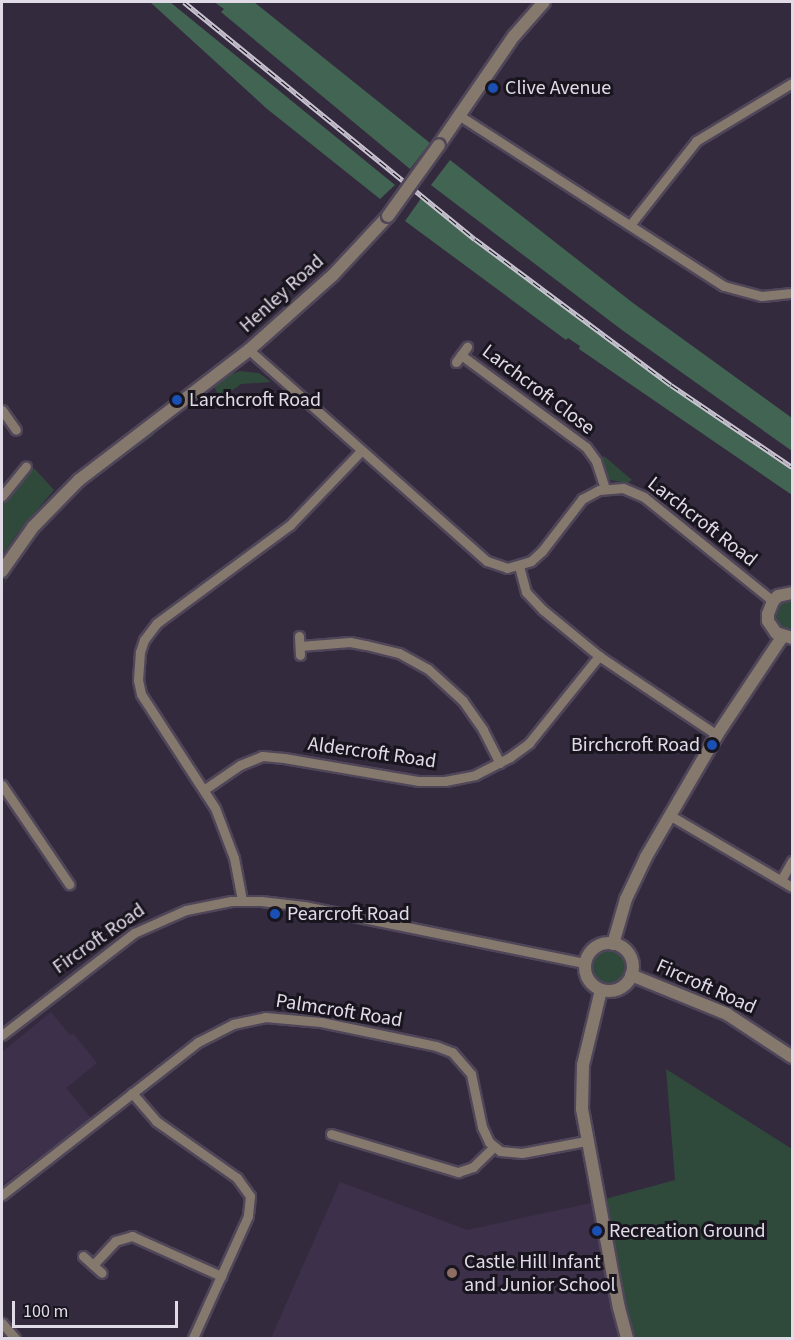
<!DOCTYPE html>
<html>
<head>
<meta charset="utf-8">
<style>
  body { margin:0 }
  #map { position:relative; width:794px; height:1340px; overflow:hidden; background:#342a3e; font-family:"Source Sans 3",sans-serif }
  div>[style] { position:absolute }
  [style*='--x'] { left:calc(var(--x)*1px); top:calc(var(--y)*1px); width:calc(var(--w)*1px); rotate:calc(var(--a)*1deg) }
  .built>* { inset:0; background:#3d304a }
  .green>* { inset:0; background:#2f493b }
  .round { border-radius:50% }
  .forest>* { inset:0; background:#426452 }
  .roads { filter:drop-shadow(2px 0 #504659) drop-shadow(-2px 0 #504659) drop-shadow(0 2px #504659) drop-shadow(0 -2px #504659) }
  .minor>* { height:9px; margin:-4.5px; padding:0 4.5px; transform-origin:4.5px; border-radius:4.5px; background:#85796e }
  .tertiary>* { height:12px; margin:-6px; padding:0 6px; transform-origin:6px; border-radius:6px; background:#85796e }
  .tertiary>.ring { margin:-6px; padding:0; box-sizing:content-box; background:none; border:12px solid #85796e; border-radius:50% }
  .rail>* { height:5px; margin-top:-2.5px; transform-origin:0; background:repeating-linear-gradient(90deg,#19151e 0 9px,#cac4d2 0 18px); box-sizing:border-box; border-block:2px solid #cac4d2 }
  .bridges { filter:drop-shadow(2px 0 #504659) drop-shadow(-2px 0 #504659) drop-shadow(0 2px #504659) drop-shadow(0 -2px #504659) }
  .tertiary-bridge>* { height:12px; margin:-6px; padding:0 6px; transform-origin:6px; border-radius:6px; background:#85796e }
  .dots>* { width:16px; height:16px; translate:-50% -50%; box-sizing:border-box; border:3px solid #19151e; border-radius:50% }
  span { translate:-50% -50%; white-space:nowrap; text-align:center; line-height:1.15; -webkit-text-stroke:6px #19151e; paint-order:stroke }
  .poi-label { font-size:20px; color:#e1dbe8 }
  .left { translate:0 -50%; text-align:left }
  .right { translate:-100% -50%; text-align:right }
  .street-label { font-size:20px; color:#e1dbe8 }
  .frame { position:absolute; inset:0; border:3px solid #e1dbe8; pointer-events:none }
  .scale { position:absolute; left:12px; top:1301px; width:166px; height:27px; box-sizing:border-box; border:3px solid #e1dbe8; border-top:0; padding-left:8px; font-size:18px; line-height:21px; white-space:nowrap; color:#e1dbe8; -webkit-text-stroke:4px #19151e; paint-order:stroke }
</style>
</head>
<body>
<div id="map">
  <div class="built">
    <i style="clip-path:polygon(51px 1012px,70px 1035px,73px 1033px,97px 1063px,66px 1088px,91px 1118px,2px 1185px,2px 1052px)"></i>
    <i style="clip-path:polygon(340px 1182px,467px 1230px,591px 1203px,619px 1338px,271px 1338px)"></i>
  </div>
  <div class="green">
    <i style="clip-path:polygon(240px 371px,259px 373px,271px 382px,241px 384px,221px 399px,214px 387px,229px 375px)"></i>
    <i style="clip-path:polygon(153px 432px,154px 435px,95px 477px,67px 503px,30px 544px,2px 587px,14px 563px,63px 503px,90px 478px)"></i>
    <i style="clip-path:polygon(604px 456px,632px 480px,627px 483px,610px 480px,600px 461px)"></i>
    <i style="clip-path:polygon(34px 468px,54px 490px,16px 535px,2px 556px,2px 504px)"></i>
    <i style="clip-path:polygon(792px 598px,792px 633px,780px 629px,773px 618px,776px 606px,780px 602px)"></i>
    <i class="round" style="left:591px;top:950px;width:34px;height:34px"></i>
    <i style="clip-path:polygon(666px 1069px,792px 1149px,792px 1338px,627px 1338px,598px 1201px,675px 1180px)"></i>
  </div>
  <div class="forest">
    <i style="clip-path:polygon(150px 2px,170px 2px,395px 185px,380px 199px,266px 108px)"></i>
    <i style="clip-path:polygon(214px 2px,254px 2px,430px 143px,410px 169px,221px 12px,224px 9px)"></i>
    <i style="clip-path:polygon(450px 160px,633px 303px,792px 418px,792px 451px,622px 330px,431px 185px)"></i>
    <i style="clip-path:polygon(422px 197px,628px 353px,792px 469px,792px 495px,579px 349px,580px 346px,568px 338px,566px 340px,405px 221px)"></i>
  </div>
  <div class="roads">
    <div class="minor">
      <i style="--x:460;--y:116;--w:314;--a:32.8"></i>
      <i style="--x:724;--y:286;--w:39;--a:15"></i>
      <i style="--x:762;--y:296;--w:30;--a:-6"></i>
      <i style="--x:630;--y:225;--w:107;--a:-51.8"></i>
      <i style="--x:696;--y:141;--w:112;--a:-31.1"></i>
      <i style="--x:249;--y:350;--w:318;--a:41.6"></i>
      <i style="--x:487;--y:561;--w:21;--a:19"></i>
      <i style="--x:507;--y:568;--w:25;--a:-16"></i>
      <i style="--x:531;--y:561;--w:15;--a:-42"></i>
      <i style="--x:542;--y:551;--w:66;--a:-52.4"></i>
      <i style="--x:582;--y:499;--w:19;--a:-28"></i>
      <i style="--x:599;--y:490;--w:24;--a:-5"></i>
      <i style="--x:623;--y:488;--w:23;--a:23"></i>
      <i style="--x:644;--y:497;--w:166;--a:38.9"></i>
      <i style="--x:461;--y:355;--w:155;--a:36.4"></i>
      <i style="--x:586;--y:447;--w:17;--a:54"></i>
      <i style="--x:596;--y:461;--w:28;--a:72"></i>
      <i style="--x:456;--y:362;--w:19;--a:-54"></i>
      <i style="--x:2;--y:410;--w:24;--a:55"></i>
      <i style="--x:2;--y:496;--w:38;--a:-51"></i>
      <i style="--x:519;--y:566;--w:27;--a:75"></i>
      <i style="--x:526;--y:592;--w:25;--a:47"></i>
      <i style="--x:543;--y:610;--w:72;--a:39.4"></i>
      <i style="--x:599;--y:656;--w:142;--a:33.8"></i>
      <i style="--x:299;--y:636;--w:19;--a:87"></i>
      <i style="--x:300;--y:646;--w:50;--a:-4.6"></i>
      <i style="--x:350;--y:642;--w:16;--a:11"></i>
      <i style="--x:366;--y:645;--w:34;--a:14"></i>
      <i style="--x:399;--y:653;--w:33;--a:29"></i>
      <i style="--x:428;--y:669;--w:47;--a:42.4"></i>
      <i style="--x:463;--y:701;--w:35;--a:55"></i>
      <i style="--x:483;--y:730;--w:37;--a:63"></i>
      <i style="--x:2;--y:785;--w:120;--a:55.9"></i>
      <i style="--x:205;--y:789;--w:42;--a:-34.4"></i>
      <i style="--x:240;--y:765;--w:24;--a:-22"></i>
      <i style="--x:262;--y:756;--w:22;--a:5"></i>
      <i style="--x:284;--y:758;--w:137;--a:9.7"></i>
      <i style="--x:419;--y:781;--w:26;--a:0"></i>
      <i style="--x:445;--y:781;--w:31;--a:-11"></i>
      <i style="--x:475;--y:775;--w:39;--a:-27"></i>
      <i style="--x:510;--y:757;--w:24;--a:-36"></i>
      <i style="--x:529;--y:743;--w:112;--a:-51.2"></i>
      <i style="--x:671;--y:816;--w:140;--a:30.4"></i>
      <i style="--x:781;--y:880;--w:22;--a:-60"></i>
      <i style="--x:242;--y:900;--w:43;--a:-100.8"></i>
      <i style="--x:234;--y:858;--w:53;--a:-110.8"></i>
      <i style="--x:215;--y:808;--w:136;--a:-123"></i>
      <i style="--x:141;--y:694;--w:14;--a:-102"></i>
      <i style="--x:138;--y:680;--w:28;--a:-86"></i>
      <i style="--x:140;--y:652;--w:13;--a:-72"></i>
      <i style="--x:144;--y:640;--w:21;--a:-53"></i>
      <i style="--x:157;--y:623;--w:165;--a:-36.4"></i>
      <i style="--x:290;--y:525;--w:103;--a:-46.2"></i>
      <i style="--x:2;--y:1035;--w:167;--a:-37.7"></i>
      <i style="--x:134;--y:933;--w:57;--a:-23.9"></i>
      <i style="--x:186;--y:910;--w:46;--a:-11.3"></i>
      <i style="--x:231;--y:901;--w:30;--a:0"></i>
      <i style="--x:261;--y:901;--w:43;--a:6.6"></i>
      <i style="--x:304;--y:906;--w:287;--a:11.5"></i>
      <i style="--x:132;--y:1093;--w:37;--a:49"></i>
      <i style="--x:156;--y:1121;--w:99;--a:35.1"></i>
      <i style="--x:237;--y:1178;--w:22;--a:54"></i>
      <i style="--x:250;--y:1196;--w:20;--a:96"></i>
      <i style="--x:248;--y:1216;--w:134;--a:114.3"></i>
      <i style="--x:331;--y:1134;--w:133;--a:16.7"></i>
      <i style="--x:458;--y:1172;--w:16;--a:-18"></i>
      <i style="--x:473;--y:1167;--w:29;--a:-44"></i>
      <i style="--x:2;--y:1195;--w:249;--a:-38"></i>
      <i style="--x:198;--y:1042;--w:39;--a:-27"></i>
      <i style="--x:233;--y:1024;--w:33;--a:-12"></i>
      <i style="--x:265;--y:1017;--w:56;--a:5.1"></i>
      <i style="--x:321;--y:1022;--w:117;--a:11.8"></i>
      <i style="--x:436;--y:1046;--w:17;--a:21"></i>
      <i style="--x:452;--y:1052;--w:29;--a:49"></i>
      <i style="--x:471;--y:1074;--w:54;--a:78.3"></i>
      <i style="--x:482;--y:1127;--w:17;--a:65"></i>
      <i style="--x:489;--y:1142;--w:14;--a:39"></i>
      <i style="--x:500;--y:1151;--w:22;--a:5"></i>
      <i style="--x:522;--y:1153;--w:65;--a:-10.6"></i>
      <i style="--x:83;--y:1256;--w:25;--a:42"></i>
      <i style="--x:93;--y:1265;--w:33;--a:-47"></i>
      <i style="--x:115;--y:1241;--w:18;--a:-16"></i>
      <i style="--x:132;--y:1236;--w:98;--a:24.2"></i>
      <i style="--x:2;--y:1323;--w:20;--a:49"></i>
    </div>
    <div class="tertiary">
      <i style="--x:439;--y:145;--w:132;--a:-55.5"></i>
      <i style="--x:514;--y:36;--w:45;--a:-48.6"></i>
      <i style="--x:2;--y:571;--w:54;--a:-54.8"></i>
      <i style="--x:33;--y:527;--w:66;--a:-45.6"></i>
      <i style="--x:79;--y:480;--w:214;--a:-37.4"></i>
      <i style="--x:249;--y:350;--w:113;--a:-41.8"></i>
      <i style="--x:333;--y:275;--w:81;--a:-47"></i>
      <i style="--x:792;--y:593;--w:14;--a:168"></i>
      <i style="--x:778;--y:596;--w:7;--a:135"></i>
      <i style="--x:773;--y:601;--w:14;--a:111"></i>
      <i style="--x:768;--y:614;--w:7;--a:90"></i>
      <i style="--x:768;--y:621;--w:14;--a:56"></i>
      <i style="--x:776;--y:633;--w:17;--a:17"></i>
      <i class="ring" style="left:585px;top:943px;width:36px;height:36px"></i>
      <i style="--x:613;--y:944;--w:47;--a:-73.9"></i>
      <i style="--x:626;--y:899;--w:47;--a:-64.5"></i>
      <i style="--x:646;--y:857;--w:141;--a:-59.8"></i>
      <i style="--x:717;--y:735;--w:118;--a:-56.4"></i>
      <i style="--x:631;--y:975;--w:104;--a:22.1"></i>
      <i style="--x:727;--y:1014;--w:78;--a:33.5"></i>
      <i style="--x:601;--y:990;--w:77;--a:103.5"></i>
      <i style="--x:583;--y:1065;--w:44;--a:91.3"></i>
      <i style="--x:582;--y:1109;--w:202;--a:79.5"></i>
      <i style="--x:619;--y:1308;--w:31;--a:75"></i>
    </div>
  </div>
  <div class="rail">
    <i style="--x:184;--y:2;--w:375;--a:39.2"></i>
    <i style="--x:475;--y:239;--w:244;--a:36.7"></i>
    <i style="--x:671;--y:385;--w:146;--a:34.1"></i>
  </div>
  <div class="bridges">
    <div class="tertiary-bridge">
      <i style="--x:388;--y:216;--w:87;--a:-54.3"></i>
    </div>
  </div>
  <div class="dots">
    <i style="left:493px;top:88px;background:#1a4fb4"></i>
    <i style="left:177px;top:400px;background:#1a4fb4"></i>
    <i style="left:712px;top:745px;background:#1a4fb4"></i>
    <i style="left:275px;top:914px;background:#1a4fb4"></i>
    <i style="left:597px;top:1231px;background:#1a4fb4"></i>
    <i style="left:452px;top:1273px;background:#8d6e63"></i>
  </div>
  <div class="poi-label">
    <span class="left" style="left:505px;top:88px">Clive Avenue</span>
    <span class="left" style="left:189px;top:400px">Larchcroft Road</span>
    <span class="right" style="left:700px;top:745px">Birchcroft Road</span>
    <span class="left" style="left:287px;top:914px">Pearcroft Road</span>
    <span class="left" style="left:609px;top:1231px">Recreation Ground</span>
    <span class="left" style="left:464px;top:1274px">Castle Hill Infant<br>and Junior School</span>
  </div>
  <div class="street-label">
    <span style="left:282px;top:294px;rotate:-42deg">Henley Road</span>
    <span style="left:538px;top:390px;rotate:37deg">Larchcroft Close</span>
    <span style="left:702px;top:522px;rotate:38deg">Larchcroft Road</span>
    <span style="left:372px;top:753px;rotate:8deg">Aldercroft Road</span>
    <span style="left:99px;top:939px;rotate:-35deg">Fircroft Road</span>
    <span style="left:706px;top:987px;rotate:24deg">Fircroft Road</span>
    <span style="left:339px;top:1011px;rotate:9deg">Palmcroft Road</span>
  </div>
  <div class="frame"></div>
  <div class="scale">100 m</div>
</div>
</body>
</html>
